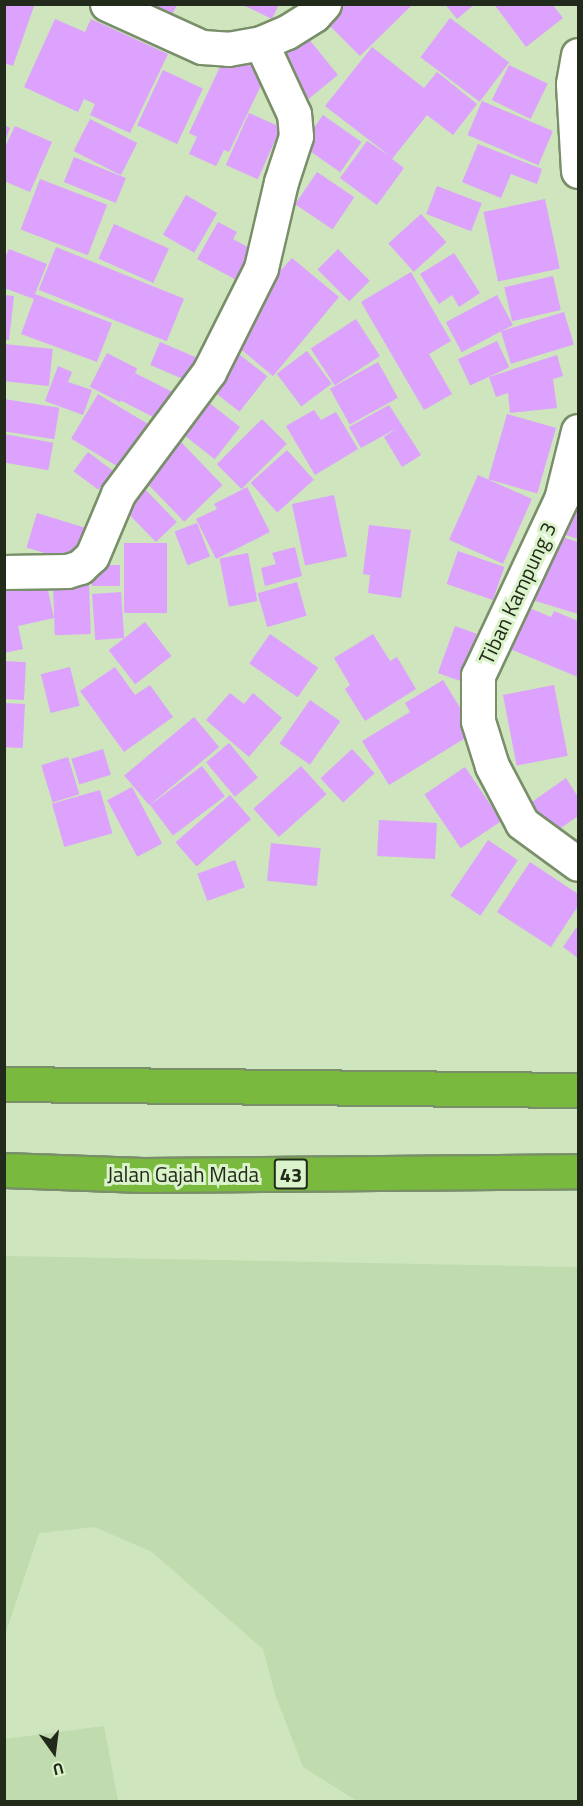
<!DOCTYPE html>
<html>
<head>
<meta charset="utf-8">
<style>
  body { margin:0 }
  #map { position:relative; width:583px; height:1806px; overflow:hidden; background:#cee5bd; font-family:"Titillium Web",sans-serif }
  div>[style] { position:absolute }
  [style*='--x'] { left:calc(var(--x)*1px); top:calc(var(--y)*1px); width:calc(var(--w)*1px); rotate:calc(var(--a)*1deg) }
  .built>* { inset:0; background:#c0dbad }
  .building>* { inset:0; background:#dca2fd; transform-origin:0 0 }
  .roads { filter:drop-shadow(2px 0 #798f6a) drop-shadow(-2px 0 #798f6a) drop-shadow(0 2px #798f6a) drop-shadow(0 -2px #798f6a) }
  .minor>* { height:33px; margin:-16.5px; padding:0 16.5px; transform-origin:16.5px; border-radius:16.5px; background:#fff }
  .highway>* { height:33px; margin:-16.5px; padding:0 16.5px; transform-origin:16.5px; border-radius:16.5px; background:#79b93d }
  span { translate:-50% -50%; white-space:nowrap; text-align:center; line-height:1.15; -webkit-text-stroke:6px #dbf3ca; paint-order:stroke }
  .shield-label span { padding:2px 4px; background:#dbf3ca; border:2px solid; border-radius:4px; -webkit-text-stroke-width:0 }
  .shield-label { font-size:20px; color:#222a1b; font-weight:700 }
  .street-label { font-size:21px; color:#222a1b }
  .frame { position:absolute; inset:0; border:6px solid #222a1b; pointer-events:none }
  .north { position:absolute; left:24px; top:1722px; width:60px; height:60px; -webkit-text-stroke:4px #dbf3ca; paint-order:stroke; rotate:166deg; font-size:16px; font-weight:700; line-height:24px; text-align:center; color:#222a1b }
  .north::after { content:''; display:block; margin:auto; width:21px; height:27px; background:#222a1b; clip-path:polygon(50% 0,100% 100%,50% 72%,0 100%) }
</style>
</head>
<body>
<div id="map">
  <div class="built">
    <i style="clip-path:polygon(5px 1256px,578px 1267px,578px 1801px,357px 1801px,303px 1767px,275px 1694px,263px 1649px,152px 1552px,95px 1527px,39px 1533px,5px 1635px)"></i>
    <i style="clip-path:polygon(104px 1726px,118px 1801px,5px 1801px,5px 1739px)"></i>
  </div>
  <div class="building">
    <i style="clip-path:polygon(4px 4px,34px 6px,13px 66px,4px 63px)"></i>
    <i style="clip-path:polygon(140px 4px,177px 4px,170px 20px)"></i>
    <i style="clip-path:polygon(241px 4px,279px 4px,272px 19px)"></i>
    <i style="clip-path:polygon(445px 4px,475px 4px,457px 19px)"></i>
    <i style="clip-path:polygon(494px 4px,552px 4px,563px 18px,526px 47px)"></i>
    <i style="clip-path:polygon(332px 5px,410px 5px,411px 6px,360px 56px,320px 16px)"></i>
    <i style="left:450px;top:18px;width:74px;height:49px;rotate:37deg"></i>
    <i style="clip-path:polygon(55px 19px,85px 32px,91px 19px,168px 54px,130px 133px,90px 115px,95px 104px,84px 99px,78px 112px,24px 87px)"></i>
    <i style="left:304px;top:33px;width:54px;height:44px;rotate:51deg"></i>
    <i style="clip-path:polygon(372px 47px,424px 88px,437px 72px,477px 104px,453px 135px,427px 115px,392px 159px,404px 168px,377px 205px,340px 178px,367px 141px,390px 156px,325px 106px)"></i>
    <i style="clip-path:polygon(226px 54px,267px 73px,229px 152px,224px 150px,216px 166px,189px 154px,197px 137px,189px 133px)"></i>
    <i style="left:509px;top:65px;width:43px;height:39px;rotate:26deg"></i>
    <i style="left:163px;top:70px;width:44px;height:61px;rotate:25deg"></i>
    <i style="left:482px;top:101px;width:77px;height:37px;rotate:23deg"></i>
    <i style="left:249px;top:113px;width:35px;height:57px;rotate:24deg"></i>
    <i style="left:323px;top:115px;width:47px;height:37px;rotate:35deg"></i>
    <i style="left:90px;top:119px;width:53px;height:36px;rotate:27deg"></i>
    <i style="clip-path:polygon(4px 125px,10px 128px,5px 141px,4px 141px)"></i>
    <i style="clip-path:polygon(15px 126px,52px 142px,30px 192px,4px 181px,4px 149px)"></i>
    <i style="clip-path:polygon(478px 144px,542px 169px,537px 184px,511px 174px,501px 198px,462px 182px)"></i>
    <i style="left:74px;top:157px;width:56px;height:27px;rotate:22deg"></i>
    <i style="left:317px;top:172px;width:45px;height:39px;rotate:34deg"></i>
    <i style="left:40px;top:179px;width:72px;height:54px;rotate:21deg"></i>
    <i style="left:437px;top:186px;width:48px;height:30px;rotate:21deg"></i>
    <i style="left:186px;top:195px;width:36px;height:46px;rotate:30deg"></i>
    <i style="left:545px;top:199px;width:71px;height:63px;rotate:78deg"></i>
    <i style="left:421px;top:214px;width:38px;height:44px;rotate:48deg"></i>
    <i style="clip-path:polygon(218px 222px,237px 232px,233px 239px,262px 255px,246px 285px,197px 259px)"></i>
    <i style="left:114px;top:224px;width:60px;height:38px;rotate:24deg"></i>
    <i style="left:56px;top:247px;width:138px;height:46px;rotate:22deg"></i>
    <i style="clip-path:polygon(9px 249px,47px 264px,35px 294px,112px 323px,97px 362px,21px 334px,34px 299px,4px 288px,4px 260px)"></i>
    <i style="left:338px;top:249px;width:45px;height:29px;rotate:45deg"></i>
    <i style="clip-path:polygon(454px 253px,480px 293px,459px 307px,452px 295px,439px 304px,420px 274px)"></i>
    <i style="clip-path:polygon(292px 258px,339px 297px,273px 376px,237px 346px,255px 324px,242px 312px)"></i>
    <i style="clip-path:polygon(411px 272px,451px 341px,429px 354px,452px 394px,424px 410px,361px 302px)"></i>
    <i style="left:553px;top:276px;width:35px;height:50px;rotate:77deg"></i>
    <i style="clip-path:polygon(4px 295px,14px 296px,9px 340px,4px 340px)"></i>
    <i style="left:497px;top:295px;width:34px;height:58px;rotate:62deg"></i>
    <i style="left:564px;top:312px;width:34px;height:66px;rotate:73deg"></i>
    <i style="left:356px;top:319px;width:44px;height:54px;rotate:57deg"></i>
    <i style="left:497px;top:341px;width:29px;height:43px;rotate:65deg"></i>
    <i style="left:160px;top:342px;width:44px;height:25px;rotate:23deg"></i>
    <i style="left:4px;top:344px;width:49px;height:37px;rotate:6deg"></i>
    <i style="left:235px;top:351px;width:41px;height:45px;rotate:38deg"></i>
    <i style="left:307px;top:351px;width:41px;height:38px;rotate:53deg"></i>
    <i style="left:107px;top:353px;width:34px;height:38px;rotate:27deg"></i>
    <i style="clip-path:polygon(557px 355px,563px 376px,553px 379px,557px 408px,510px 413px,508px 393px,496px 397px,489px 377px)"></i>
    <i style="left:378px;top:362px;width:41px;height:55px;rotate:61deg"></i>
    <i style="clip-path:polygon(58px 366px,72px 372px,68px 382px,92px 390px,83px 415px,45px 401px)"></i>
    <i style="left:135px;top:373px;width:42px;height:31px;rotate:27deg"></i>
    <i style="left:98px;top:394px;width:61px;height:52px;rotate:31deg"></i>
    <i style="left:203px;top:398px;width:47px;height:41px;rotate:38deg"></i>
    <i style="left:4px;top:399px;width:56px;height:32px;rotate:9deg"></i>
    <i style="clip-path:polygon(389px 405px,421px 455px,402px 467px,384px 437px,397px 428px,361px 448px,349px 427px)"></i>
    <i style="clip-path:polygon(314px 410px,321px 420px,336px 412px,358px 449px,315px 475px,286px 426px)"></i>
    <i style="left:507px;top:414px;width:51px;height:68px;rotate:16deg"></i>
    <i style="left:262px;top:419px;width:35px;height:64px;rotate:45deg"></i>
    <i style="left:4px;top:434px;width:50px;height:28px;rotate:10deg"></i>
    <i style="left:180px;top:441px;width:61px;height:53px;rotate:46deg"></i>
    <i style="left:287px;top:450px;width:40px;height:49px;rotate:48deg"></i>
    <i style="left:88px;top:452px;width:31px;height:24px;rotate:37deg"></i>
    <i style="left:478px;top:475px;width:59px;height:71px;rotate:24deg"></i>
    <i style="left:142px;top:486px;width:50px;height:29px;rotate:46deg"></i>
    <i style="clip-path:polygon(247px 487px,270px 532px,216px 559px,196px 519px,217px 509px,214px 504px)"></i>
    <i style="clip-path:polygon(578px 489px,578px 539px,556px 532px)"></i>
    <i style="left:334px;top:495px;width:63px;height:43px;rotate:78deg"></i>
    <i style="left:37px;top:513px;width:57px;height:36px;rotate:17deg"></i>
    <i style="left:197px;top:523px;width:36px;height:24px;rotate:69deg"></i>
    <i style="clip-path:polygon(369px 525px,411px 530px,401px 598px,368px 593px,370px 575px,363px 574px)"></i>
    <i style="clip-path:polygon(550px 533px,578px 542px,578px 614px,529px 599px)"></i>
    <i style="left:167px;top:543px;width:70px;height:43px;rotate:90deg"></i>
    <i style="clip-path:polygon(295px 547px,302px 576px,265px 586px,261px 568px,276px 564px,272px 553px)"></i>
    <i style="left:458px;top:551px;width:49px;height:35px;rotate:19deg"></i>
    <i style="left:248px;top:553px;width:49px;height:29px;rotate:79deg"></i>
    <i style="left:92px;top:565px;width:28px;height:21px"></i>
    <i style="clip-path:polygon(44px 572px,54px 618px,18px 626px,23px 649px,4px 653px,4px 581px)"></i>
    <i style="left:297px;top:582px;width:35px;height:41px;rotate:74deg"></i>
    <i style="left:89px;top:583px;width:51px;height:36px;rotate:88deg"></i>
    <i style="left:121px;top:592px;width:46px;height:29px;rotate:86deg"></i>
    <i style="clip-path:polygon(527px 607px,551px 617px,554px 611px,578px 621px,578px 677px,510px 649px)"></i>
    <i style="left:145px;top:622px;width:43px;height:46px;rotate:52deg"></i>
    <i style="left:455px;top:626px;width:23px;height:50px;rotate:20deg"></i>
    <i style="left:270px;top:634px;width:59px;height:36px;rotate:35deg"></i>
    <i style="clip-path:polygon(373px 634px,390px 661px,397px 657px,416px 689px,365px 721px,345px 689px,350px 685px,334px 658px)"></i>
    <i style="left:4px;top:661px;width:22px;height:38px;rotate:3deg"></i>
    <i style="left:70px;top:667px;width:40px;height:30px;rotate:76deg"></i>
    <i style="clip-path:polygon(115px 667px,135px 695px,150px 685px,173px 717px,124px 752px,80px 691px)"></i>
    <i style="clip-path:polygon(443px 680px,475px 732px,389px 785px,362px 741px,410px 712px,405px 703px)"></i>
    <i style="left:554px;top:685px;width:72px;height:52px;rotate:79deg"></i>
    <i style="clip-path:polygon(230px 693px,244px 704px,253px 693px,282px 718px,249px 757px,206px 720px)"></i>
    <i style="left:310px;top:700px;width:37px;height:53px;rotate:35deg"></i>
    <i style="left:4px;top:703px;width:21px;height:44px;rotate:3deg"></i>
    <i style="left:194px;top:717px;width:39px;height:91px;rotate:50deg"></i>
    <i style="left:229px;top:743px;width:45px;height:30px;rotate:50deg"></i>
    <i style="left:103px;top:749px;width:27px;height:33px;rotate:73deg"></i>
    <i style="left:352px;top:749px;width:33px;height:43px;rotate:47deg"></i>
    <i style="left:68px;top:757px;width:39px;height:28px;rotate:73deg"></i>
    <i style="left:202px;top:766px;width:38px;height:65px;rotate:53deg"></i>
    <i style="left:301px;top:766px;width:38px;height:64px;rotate:48deg"></i>
    <i style="left:465px;top:767px;width:65px;height:49px;rotate:56deg"></i>
    <i style="clip-path:polygon(566px 778px,578px 797px,578px 816px,551px 835px,529px 804px)"></i>
    <i style="left:132px;top:787px;width:64px;height:28px;rotate:62deg"></i>
    <i style="left:100px;top:790px;width:45px;height:50px;rotate:74deg"></i>
    <i style="left:230px;top:795px;width:32px;height:72px;rotate:49deg"></i>
    <i style="left:379px;top:820px;width:58px;height:36px;rotate:3deg"></i>
    <i style="left:488px;top:840px;width:36px;height:67px;rotate:34deg"></i>
    <i style="left:271px;top:843px;width:50px;height:38px;rotate:6deg"></i>
    <i style="left:235px;top:860px;width:29px;height:40px;rotate:70deg"></i>
    <i style="clip-path:polygon(530px 862px,578px 894px,578px 906px,551px 947px,497px 912px)"></i>
    <i style="clip-path:polygon(576px 928px,578px 930px,578px 958px,563px 947px)"></i>
  </div>
  <div class="roads">
    <div class="minor">
      <i style="--x:107;--y:4;--w:104;--a:24.4"></i>
      <i style="--x:202;--y:47;--w:26;--a:4"></i>
      <i style="--x:228;--y:49;--w:34;--a:-10"></i>
      <i style="--x:261;--y:43;--w:28;--a:-23"></i>
      <i style="--x:287;--y:32;--w:32;--a:-32"></i>
      <i style="--x:314;--y:15;--w:15;--a:-48"></i>
      <i style="--x:578;--y:55;--w:29;--a:100"></i>
      <i style="--x:573;--y:84;--w:87;--a:86.7"></i>
      <i style="--x:578;--y:431;--w:70;--a:104"></i>
      <i style="--x:561;--y:499;--w:195;--a:115.2"></i>
      <i style="--x:478;--y:675;--w:46;--a:90"></i>
      <i style="--x:478;--y:721;--w:47;--a:72.7"></i>
      <i style="--x:492;--y:766;--w:64;--a:62.2"></i>
      <i style="--x:522;--y:823;--w:69;--a:36.2"></i>
      <i style="--x:4;--y:572;--w:63;--a:-0.9"></i>
      <i style="--x:67;--y:571;--w:14;--a:-17"></i>
      <i style="--x:80;--y:567;--w:16;--a:-43"></i>
      <i style="--x:92;--y:556;--w:67;--a:-67.2"></i>
      <i style="--x:118;--y:494;--w:152;--a:-53.3"></i>
      <i style="--x:209;--y:372;--w:116;--a:-63.4"></i>
      <i style="--x:261;--y:268;--w:88;--a:-76.9"></i>
      <i style="--x:281;--y:182;--w:48;--a:-71.9"></i>
      <i style="--x:296;--y:136;--w:22;--a:-95"></i>
      <i style="--x:294;--y:114;--w:78;--a:-114.9"></i>
    </div>
    <div class="highway">
      <i style="--x:4;--y:1084;--w:574;--a:0.6"></i>
      <i style="--x:4;--y:1170;--w:139;--a:2.1"></i>
      <i style="--x:143;--y:1175;--w:435;--a:-0.5"></i>
    </div>
  </div>
  <div class="shield-label">
    <span style="left:291px;top:1174px">43</span>
  </div>
  <div class="street-label">
    <span style="left:517px;top:593px;rotate:-65deg">Tiban Kampung 3</span>
    <span style="left:183px;top:1174px">Jalan Gajah Mada</span>
  </div>
  <div class="frame"></div>
  <div class="north">U</div>
</div>
</body>
</html>
